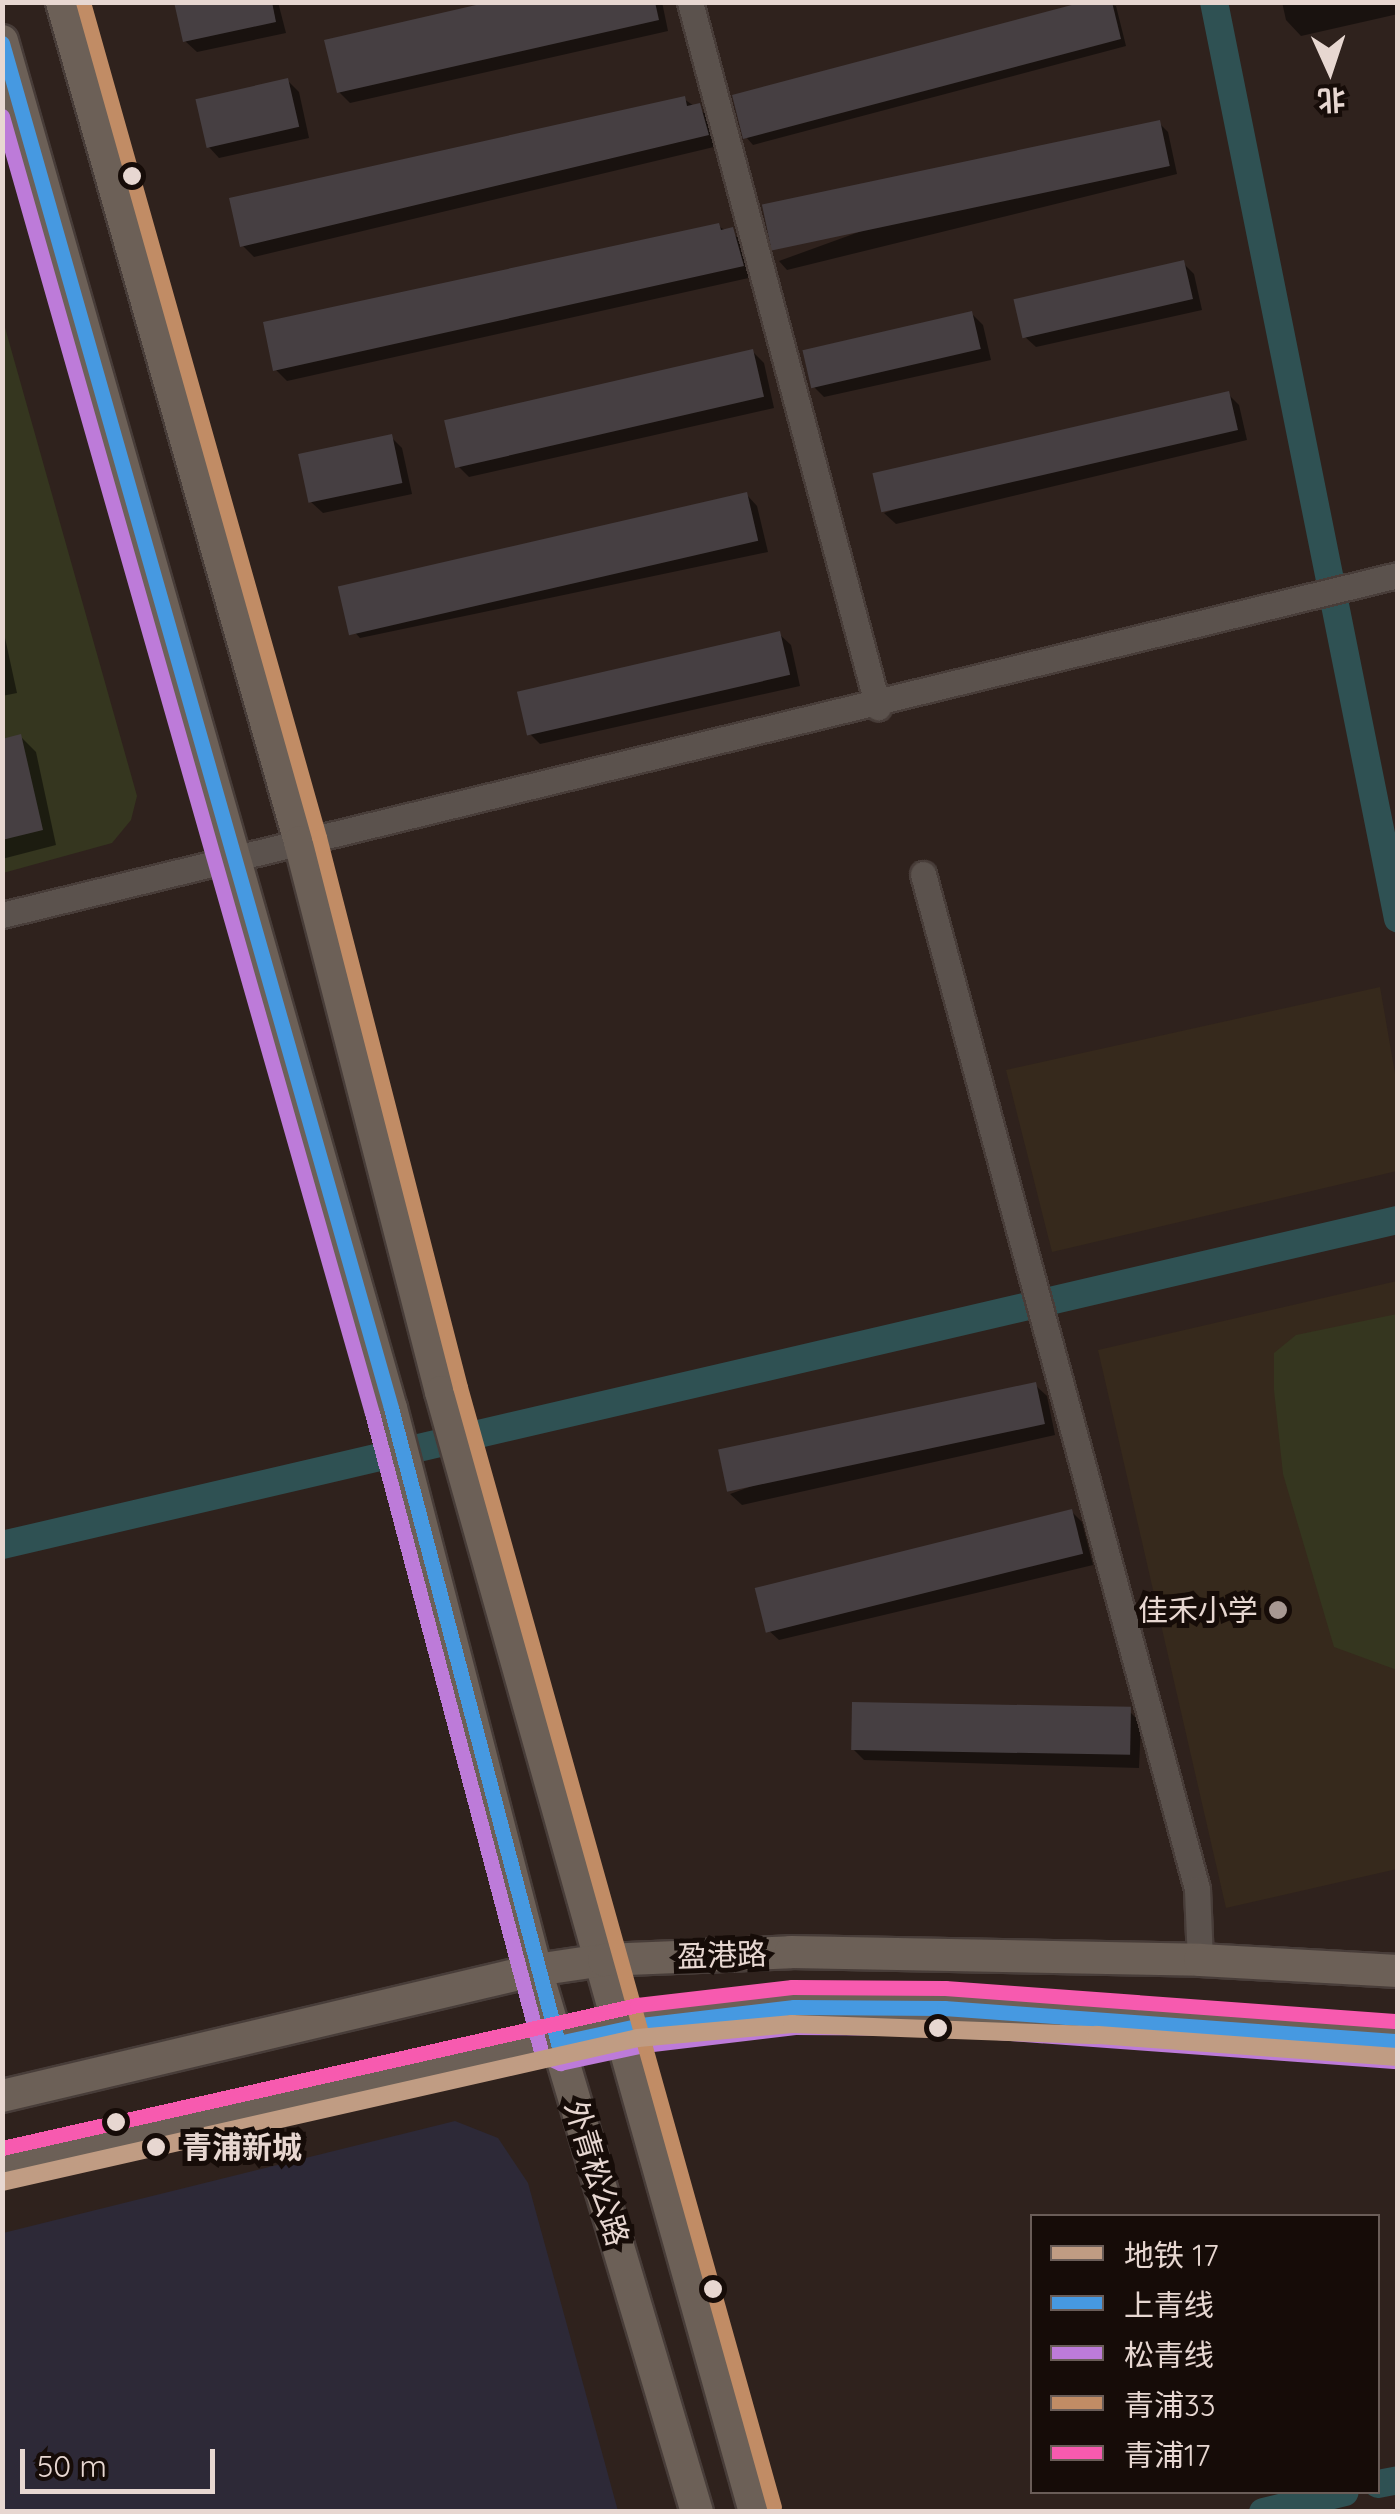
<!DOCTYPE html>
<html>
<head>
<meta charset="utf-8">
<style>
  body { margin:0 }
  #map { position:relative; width:1400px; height:2514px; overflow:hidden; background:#2f221d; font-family:Quicksand,"Noto Sans SC",sans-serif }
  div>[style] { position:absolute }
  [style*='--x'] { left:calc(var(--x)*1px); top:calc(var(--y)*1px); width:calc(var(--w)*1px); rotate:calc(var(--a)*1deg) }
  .commercial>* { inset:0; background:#2d2937 }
  .education>* { inset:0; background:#36291c }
  .green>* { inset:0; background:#35361f }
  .shadow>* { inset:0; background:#0007 }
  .canal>* { height:28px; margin:-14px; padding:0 14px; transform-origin:14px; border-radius:14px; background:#2f5153 }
  .building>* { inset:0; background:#463f42; transform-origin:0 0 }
  .roads { filter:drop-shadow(2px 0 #483d39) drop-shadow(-2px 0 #483d39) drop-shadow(0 2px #483d39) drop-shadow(0 -2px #483d39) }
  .minor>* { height:25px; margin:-12.5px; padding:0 12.5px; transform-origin:12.5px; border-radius:12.5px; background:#5b524d }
  .major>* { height:32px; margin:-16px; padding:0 16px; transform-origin:16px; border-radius:16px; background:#6c6057 }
  .bus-1>* { height:15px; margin:-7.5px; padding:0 7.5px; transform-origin:7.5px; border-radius:7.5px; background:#4699e1 }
  .bus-2>* { height:15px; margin:-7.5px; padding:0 7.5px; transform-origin:7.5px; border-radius:7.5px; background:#bd7bd9 }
  .bus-3>* { height:15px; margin:-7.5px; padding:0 7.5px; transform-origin:7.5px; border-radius:7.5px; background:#c18c65 }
  .bus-4>* { height:15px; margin:-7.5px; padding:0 7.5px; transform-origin:7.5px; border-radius:7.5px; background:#f75aaf }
  .metro-1>* { height:18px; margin:-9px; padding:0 9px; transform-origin:9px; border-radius:9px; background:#c09c83 }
  .dots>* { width:28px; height:28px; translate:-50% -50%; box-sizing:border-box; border:5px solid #160c08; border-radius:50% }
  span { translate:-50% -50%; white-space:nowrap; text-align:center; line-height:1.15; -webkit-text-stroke:10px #160c08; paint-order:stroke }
  .poi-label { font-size:30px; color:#e7d7d1 }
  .right { translate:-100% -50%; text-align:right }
  .street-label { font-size:30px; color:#e7d7d1 }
  .stop-label { font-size:30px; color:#e7d7d1; font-weight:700 }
  .left { translate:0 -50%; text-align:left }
  .frame { position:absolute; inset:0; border:5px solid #e7d7d1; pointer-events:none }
  .legend { position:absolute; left:1030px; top:2214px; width:350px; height:280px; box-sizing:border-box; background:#160c08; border:2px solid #6a5d58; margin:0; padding:12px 18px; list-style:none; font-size:30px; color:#e7d7d1 }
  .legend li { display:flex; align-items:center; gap:20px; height:50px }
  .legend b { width:50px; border:2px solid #6a5d58 }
  .north { position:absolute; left:1280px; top:20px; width:100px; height:100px; -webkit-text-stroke:8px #160c08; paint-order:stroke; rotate:177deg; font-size:28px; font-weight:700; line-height:40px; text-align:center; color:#e7d7d1 }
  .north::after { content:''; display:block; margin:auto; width:35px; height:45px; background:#e7d7d1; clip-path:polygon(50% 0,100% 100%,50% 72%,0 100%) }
  .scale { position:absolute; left:20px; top:2449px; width:195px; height:45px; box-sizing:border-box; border:5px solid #e7d7d1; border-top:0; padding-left:12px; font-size:30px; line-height:35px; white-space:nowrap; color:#e7d7d1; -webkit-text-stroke:8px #160c08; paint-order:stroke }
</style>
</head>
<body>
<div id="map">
  <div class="commercial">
    <i style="clip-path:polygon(455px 2121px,498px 2138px,528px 2183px,618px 2511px,3px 2511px,3px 2233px)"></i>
  </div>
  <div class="education">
    <i style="clip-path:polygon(1380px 987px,1397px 1085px,1397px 1171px,1052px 1252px,1006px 1070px)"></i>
    <i style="clip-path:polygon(1397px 1281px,1397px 1869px,1226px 1908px,1098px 1350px)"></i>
  </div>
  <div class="green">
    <i style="clip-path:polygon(2px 317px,137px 796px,131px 820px,112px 843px,3px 873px)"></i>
    <i style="clip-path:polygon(1397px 1314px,1398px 1314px,1397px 1670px,1334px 1647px,1283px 1474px,1274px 1390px,1274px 1353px,1296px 1335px)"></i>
  </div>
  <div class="shadow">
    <i style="clip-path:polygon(176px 2px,278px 2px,286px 33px,197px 52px,185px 41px)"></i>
    <i style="clip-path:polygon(501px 2px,662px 2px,668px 31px,350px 103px,339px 92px)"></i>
    <i style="clip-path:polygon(1096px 2px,1116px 6px,1126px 46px,753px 145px,746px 137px)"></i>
    <i style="clip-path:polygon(1282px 2px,1397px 2px,1398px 14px,1301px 36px,1286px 20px)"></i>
    <i style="clip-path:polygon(288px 81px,299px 92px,309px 138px,219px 158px,208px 146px)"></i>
    <i style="clip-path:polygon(684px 99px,710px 117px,718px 146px,254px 257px,243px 246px)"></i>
    <i style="clip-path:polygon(1159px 123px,1168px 132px,1177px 174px,787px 270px,779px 261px)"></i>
    <i style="clip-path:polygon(718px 226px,744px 241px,753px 277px,287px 381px,276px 370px)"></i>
    <i style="clip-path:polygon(1183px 263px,1194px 274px,1202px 310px,1036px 347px,1024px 336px)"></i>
    <i style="clip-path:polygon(971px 313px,983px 325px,991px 360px,824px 397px,813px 386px)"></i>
    <i style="clip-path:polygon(753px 352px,764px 363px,774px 408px,469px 477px,458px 466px)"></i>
    <i style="clip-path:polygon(1228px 394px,1239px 405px,1247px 440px,896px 524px,884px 513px)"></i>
    <i style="clip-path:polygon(391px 437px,402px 448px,412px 494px,323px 513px,311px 502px)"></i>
    <i style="clip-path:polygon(746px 494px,757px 506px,768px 552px,360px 638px,349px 626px)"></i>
    <i style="clip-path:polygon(2px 624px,17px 693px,2px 696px)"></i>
    <i style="clip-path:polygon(779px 634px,791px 645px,800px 686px,540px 744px,529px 733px)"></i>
    <i style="clip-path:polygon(21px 737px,36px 752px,56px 845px,2px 859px,2px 741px)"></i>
    <i style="clip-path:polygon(1035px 1385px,1047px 1396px,1055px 1435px,742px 1505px,730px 1494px)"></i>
    <i style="clip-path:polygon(1071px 1511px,1082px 1522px,1093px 1565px,779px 1640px,767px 1629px)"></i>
    <i style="clip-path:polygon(1130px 1712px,1141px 1723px,1139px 1768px,864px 1760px,853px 1749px)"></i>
  </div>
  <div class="canal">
    <i style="--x:1214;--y:2;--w:935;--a:78.65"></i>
    <i style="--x:2;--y:1545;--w:1433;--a:-13.11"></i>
    <i style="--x:1378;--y:2484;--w:20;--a:-11"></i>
    <i style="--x:1263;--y:2512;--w:84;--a:-13.7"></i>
  </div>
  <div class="building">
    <i style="clip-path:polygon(174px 2px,272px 2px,276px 22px,183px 42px)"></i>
    <i style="clip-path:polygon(489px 2px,655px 2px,659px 20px,337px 93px,324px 40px)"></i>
    <i style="clip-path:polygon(1083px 2px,1112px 2px,1121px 39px,743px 139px,732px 95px)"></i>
    <i style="left:288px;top:78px;width:50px;height:95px;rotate:77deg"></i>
    <i style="clip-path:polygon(685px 96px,687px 106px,700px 103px,709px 135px,240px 247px,229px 198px)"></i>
    <i style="left:1160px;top:120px;width:47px;height:407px;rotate:78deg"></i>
    <i style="clip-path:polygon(719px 223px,721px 230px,733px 227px,744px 266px,273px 371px,263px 322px)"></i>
    <i style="left:1184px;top:260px;width:40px;height:175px;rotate:77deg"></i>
    <i style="left:972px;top:311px;width:39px;height:174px;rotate:77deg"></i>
    <i style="left:753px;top:349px;width:49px;height:317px;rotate:77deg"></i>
    <i style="left:1229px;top:391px;width:40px;height:366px;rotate:77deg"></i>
    <i style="left:392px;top:434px;width:50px;height:96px;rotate:78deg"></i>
    <i style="left:747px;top:492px;width:50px;height:420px;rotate:77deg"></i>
    <i style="left:780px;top:631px;width:45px;height:270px;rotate:77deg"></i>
    <i style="clip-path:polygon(21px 734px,43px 830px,2px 840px,2px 739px)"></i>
    <i style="left:1036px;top:1382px;width:43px;height:325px;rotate:78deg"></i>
    <i style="left:1072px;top:1509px;width:46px;height:327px;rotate:76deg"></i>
    <i style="left:852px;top:1702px;width:279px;height:48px;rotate:1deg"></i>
  </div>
  <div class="roads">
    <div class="minor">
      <i style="--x:690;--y:2;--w:730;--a:75.07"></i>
      <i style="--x:923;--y:874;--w:1051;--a:74.89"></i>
      <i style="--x:1197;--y:1889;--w:71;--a:87.6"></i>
      <i style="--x:2;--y:915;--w:1437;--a:-13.69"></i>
    </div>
    <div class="major">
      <i style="--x:62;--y:2;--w:873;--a:74.18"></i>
      <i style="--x:300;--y:842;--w:568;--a:75.62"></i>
      <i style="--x:441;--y:1392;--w:1163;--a:74.34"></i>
      <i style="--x:2;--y:41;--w:1421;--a:74.12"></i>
      <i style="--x:391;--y:1408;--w:580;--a:75.53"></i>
      <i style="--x:536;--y:1970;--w:565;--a:73.46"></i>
      <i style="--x:2;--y:2096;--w:549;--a:-13.28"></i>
      <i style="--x:536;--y:1970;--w:69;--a:-8.4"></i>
      <i style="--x:604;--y:1960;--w:187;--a:-2.4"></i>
      <i style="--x:791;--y:1952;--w:409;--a:1.1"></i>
      <i style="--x:1200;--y:1960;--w:198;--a:3.2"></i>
      <i style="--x:2;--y:2169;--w:655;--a:-12.7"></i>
      <i style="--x:641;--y:2025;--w:154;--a:-6.7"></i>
      <i style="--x:794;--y:2007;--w:150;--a:0.4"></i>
      <i style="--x:944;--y:2008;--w:455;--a:4.2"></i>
    </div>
  </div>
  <div class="bus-1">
    <i style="--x:2;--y:43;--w:1419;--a:74.09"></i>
    <i style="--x:391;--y:1408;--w:657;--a:75.27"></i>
    <i style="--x:558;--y:2043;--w:85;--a:-12.2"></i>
    <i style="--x:641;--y:2025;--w:154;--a:-6.7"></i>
    <i style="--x:794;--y:2007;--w:150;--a:0.4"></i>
    <i style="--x:944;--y:2008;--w:455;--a:4.2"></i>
  </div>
  <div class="bus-2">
    <i style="--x:2;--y:116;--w:1349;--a:74.08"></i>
    <i style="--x:372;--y:1413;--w:664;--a:75.17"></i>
    <i style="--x:542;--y:2055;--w:20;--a:24"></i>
    <i style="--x:560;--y:2063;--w:86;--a:-12.1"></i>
    <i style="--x:644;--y:2045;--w:152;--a:-6.8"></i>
    <i style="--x:795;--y:2027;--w:148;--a:0.4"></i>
    <i style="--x:943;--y:2028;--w:455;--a:4.2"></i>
  </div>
  <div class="bus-3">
    <i style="--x:83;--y:2;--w:868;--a:74.22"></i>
    <i style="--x:319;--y:837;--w:568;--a:75.62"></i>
    <i style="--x:460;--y:1387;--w:1163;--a:74.34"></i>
  </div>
  <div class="bus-4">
    <i style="--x:2;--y:2148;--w:651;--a:-12.69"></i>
    <i style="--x:637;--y:2005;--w:156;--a:-6.6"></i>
    <i style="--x:792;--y:1987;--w:153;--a:0.4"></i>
    <i style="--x:945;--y:1988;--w:454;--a:4.2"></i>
  </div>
  <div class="metro-1">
    <i style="--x:2;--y:2182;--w:652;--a:-12.76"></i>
    <i style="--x:638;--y:2038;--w:155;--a:-5.2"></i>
    <i style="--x:792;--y:2024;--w:305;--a:2.1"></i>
    <i style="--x:1097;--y:2035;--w:302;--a:4.2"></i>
  </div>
  <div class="dots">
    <i style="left:132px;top:176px;background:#e7d7d1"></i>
    <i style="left:1278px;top:1610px;background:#a79892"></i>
    <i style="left:938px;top:2028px;background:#e7d7d1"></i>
    <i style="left:116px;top:2122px;background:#e7d7d1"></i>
    <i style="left:156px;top:2147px;background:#e7d7d1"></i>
    <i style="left:713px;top:2289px;background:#e7d7d1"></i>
  </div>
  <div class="poi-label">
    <span class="right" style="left:1258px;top:1610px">佳禾小学</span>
  </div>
  <div class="street-label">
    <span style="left:722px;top:1955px;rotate:-2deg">盈港路</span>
    <span style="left:597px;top:2173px;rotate:73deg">外青松公路</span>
  </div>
  <div class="stop-label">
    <span class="left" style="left:182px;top:2147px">青浦新城</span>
  </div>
  <div class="frame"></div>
  <ul class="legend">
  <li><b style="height:12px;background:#c09c83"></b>地铁 17</li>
  <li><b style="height:12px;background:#4699e1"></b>上青线</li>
  <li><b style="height:12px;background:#bd7bd9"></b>松青线</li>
  <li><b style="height:12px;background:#c18c65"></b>青浦33</li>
  <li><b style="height:12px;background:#f75aaf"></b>青浦17</li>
  </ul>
  <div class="north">北</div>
  <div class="scale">50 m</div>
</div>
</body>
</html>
